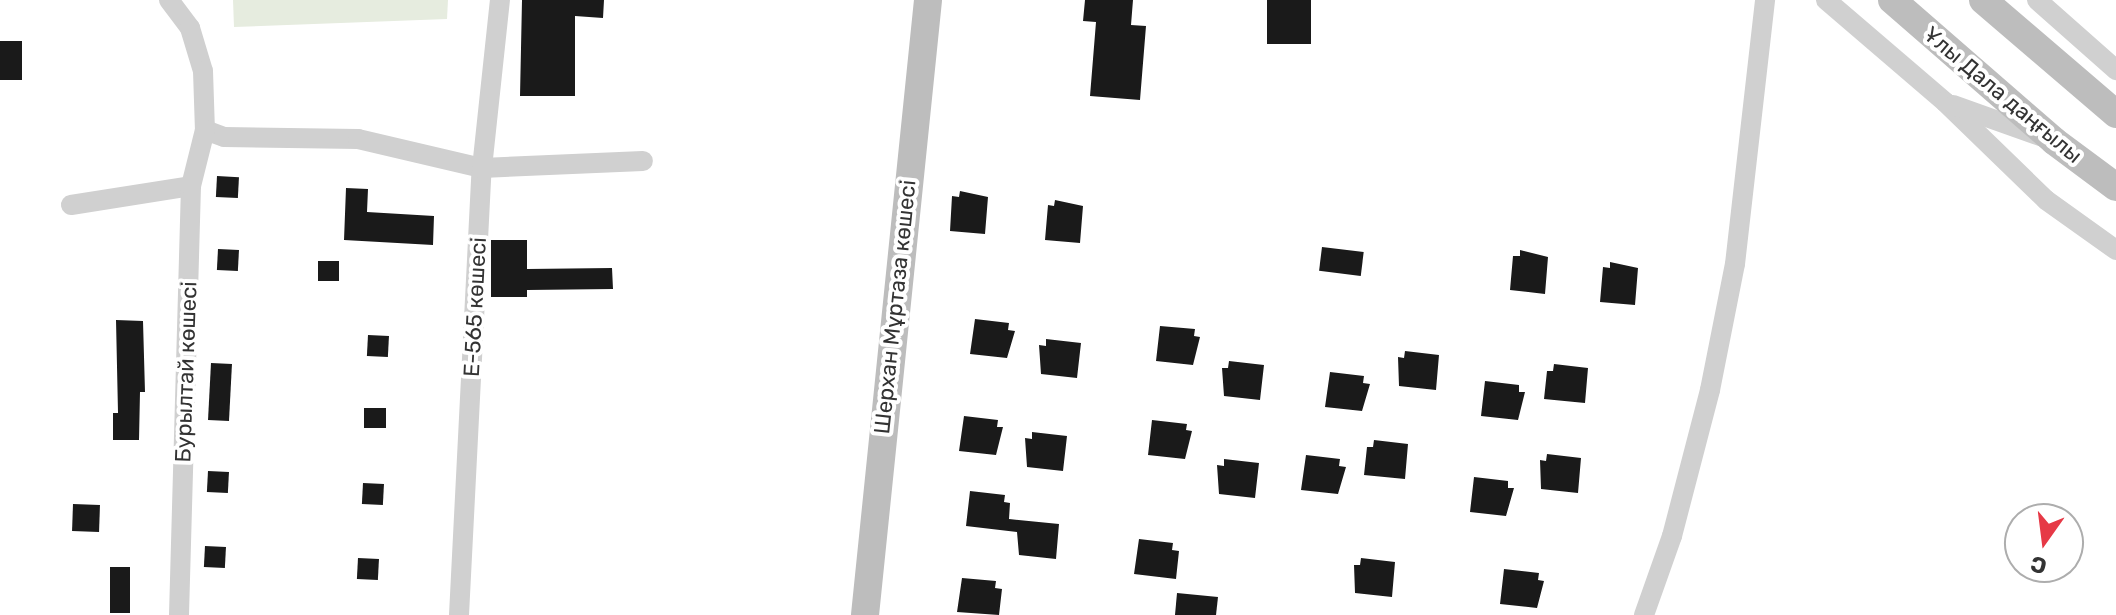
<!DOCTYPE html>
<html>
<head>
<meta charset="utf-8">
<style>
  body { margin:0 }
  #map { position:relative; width:2116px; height:615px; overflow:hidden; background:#fff; font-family:Rubik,sans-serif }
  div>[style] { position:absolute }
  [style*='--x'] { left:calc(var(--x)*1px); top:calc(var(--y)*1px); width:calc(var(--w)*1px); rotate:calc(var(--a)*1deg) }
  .green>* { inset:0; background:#e6ecdf }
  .building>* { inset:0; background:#1a1a1a; transform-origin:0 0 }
  .minor>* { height:20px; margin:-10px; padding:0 10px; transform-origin:10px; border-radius:10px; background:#d0d0d0 }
  .secondary>* { height:28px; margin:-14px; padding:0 14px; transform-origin:14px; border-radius:14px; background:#bdbdbd }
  span { translate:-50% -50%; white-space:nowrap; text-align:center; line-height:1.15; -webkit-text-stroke:8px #fff; paint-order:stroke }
  .street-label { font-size:22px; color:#333 }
  .north { position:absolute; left:2004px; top:503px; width:80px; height:80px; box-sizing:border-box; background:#fff; border:2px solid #adadad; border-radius:50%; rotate:194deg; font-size:22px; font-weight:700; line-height:32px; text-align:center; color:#333 }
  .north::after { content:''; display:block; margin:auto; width:28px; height:36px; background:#e63946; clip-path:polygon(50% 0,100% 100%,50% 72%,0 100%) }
</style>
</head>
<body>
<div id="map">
  <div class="green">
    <i style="clip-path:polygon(233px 0,448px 0,447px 19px,234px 27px)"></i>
  </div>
  <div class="building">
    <i style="clip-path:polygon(522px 0,604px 0,603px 18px,575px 16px,575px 96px,520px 96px)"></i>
    <i style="clip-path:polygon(1085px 0,1133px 0,1131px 25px,1146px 26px,1140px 100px,1090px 96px,1096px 22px,1083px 21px)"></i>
    <i style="left:1267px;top:0;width:44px;height:44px"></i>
    <i style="left:0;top:41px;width:22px;height:39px"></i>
    <i style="left:217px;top:176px;width:22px;height:21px;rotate:3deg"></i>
    <i style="clip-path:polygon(346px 188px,368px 189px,367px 212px,434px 216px,433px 245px,344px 240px)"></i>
    <i style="clip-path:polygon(960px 191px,988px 197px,985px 234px,950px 231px,952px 196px,959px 197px)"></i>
    <i style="clip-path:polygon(1055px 200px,1083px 206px,1080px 243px,1045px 240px,1048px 205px,1054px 206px)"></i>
    <i style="clip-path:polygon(491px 240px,527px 240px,527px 269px,612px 268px,613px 289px,527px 290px,527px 297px,491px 297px)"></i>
    <i style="left:1322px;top:247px;width:42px;height:24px;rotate:7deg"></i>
    <i style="left:218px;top:249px;width:21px;height:21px;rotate:3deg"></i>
    <i style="clip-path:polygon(1520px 250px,1548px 257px,1545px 294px,1510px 290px,1513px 256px,1520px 256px)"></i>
    <i style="left:318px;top:261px;width:21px;height:20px"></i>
    <i style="clip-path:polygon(1610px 262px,1638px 268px,1635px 305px,1600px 302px,1603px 267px,1610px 268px)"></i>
    <i style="clip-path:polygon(975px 319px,1009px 323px,1008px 330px,1015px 331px,1007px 358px,970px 354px)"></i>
    <i style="clip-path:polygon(116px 320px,143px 321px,145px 392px,140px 392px,139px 440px,113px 440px,113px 413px,118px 413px)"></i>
    <i style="clip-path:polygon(1160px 326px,1195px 329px,1194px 336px,1200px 337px,1193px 365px,1156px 361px)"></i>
    <i style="left:368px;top:335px;width:21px;height:21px;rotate:3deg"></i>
    <i style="clip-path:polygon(1046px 339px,1081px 343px,1077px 378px,1041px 374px,1039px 345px,1046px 346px)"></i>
    <i style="clip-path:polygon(1405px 351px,1439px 355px,1436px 390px,1399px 386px,1398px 357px,1404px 358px)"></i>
    <i style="clip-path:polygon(1229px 361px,1264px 365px,1260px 400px,1224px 396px,1222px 368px,1228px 368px)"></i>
    <i style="left:211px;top:363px;width:21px;height:57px;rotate:3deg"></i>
    <i style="clip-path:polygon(1554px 364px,1588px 368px,1585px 403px,1544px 399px,1547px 371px,1553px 371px)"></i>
    <i style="clip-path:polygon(1330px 372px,1364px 376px,1363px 383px,1370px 384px,1362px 411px,1325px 407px)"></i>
    <i style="clip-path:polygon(1485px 381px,1519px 385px,1519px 392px,1525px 392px,1518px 420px,1481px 416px)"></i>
    <i style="left:364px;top:408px;width:22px;height:20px"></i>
    <i style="clip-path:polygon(964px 416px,998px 420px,997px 427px,1003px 427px,996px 455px,959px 451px)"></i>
    <i style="clip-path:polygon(1152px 420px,1187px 424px,1186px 430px,1192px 431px,1185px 459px,1148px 455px)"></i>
    <i style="clip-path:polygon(1032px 432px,1067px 436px,1063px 471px,1027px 467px,1025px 438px,1032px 439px)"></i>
    <i style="clip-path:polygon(1374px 440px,1408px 444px,1405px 479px,1364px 475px,1367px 447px,1373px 447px)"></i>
    <i style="clip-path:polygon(1547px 454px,1581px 458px,1578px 493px,1541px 489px,1540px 460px,1546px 461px)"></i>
    <i style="clip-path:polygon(1306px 455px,1340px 459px,1339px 466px,1346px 467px,1338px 494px,1301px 490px)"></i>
    <i style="clip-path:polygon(1224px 459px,1259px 463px,1255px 498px,1219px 494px,1217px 465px,1224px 466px)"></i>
    <i style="left:208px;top:471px;width:21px;height:21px;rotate:3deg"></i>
    <i style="clip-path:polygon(1474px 477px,1508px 481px,1508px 488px,1514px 488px,1506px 516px,1470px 512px)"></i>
    <i style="left:363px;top:483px;width:21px;height:21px;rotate:3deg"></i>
    <i style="clip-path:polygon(970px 491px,1005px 495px,1004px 502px,1010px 503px,1009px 519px,1059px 524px,1056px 559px,1019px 555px,1017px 532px,966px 526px)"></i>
    <i style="left:73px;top:504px;width:27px;height:27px;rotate:2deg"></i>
    <i style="clip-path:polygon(1139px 539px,1173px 543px,1172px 550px,1179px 551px,1176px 579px,1134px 574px)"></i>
    <i style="left:205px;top:546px;width:21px;height:21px;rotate:3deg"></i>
    <i style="left:358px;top:558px;width:21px;height:21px;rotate:3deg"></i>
    <i style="clip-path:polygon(1361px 558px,1395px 562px,1392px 597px,1355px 593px,1354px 565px,1360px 565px)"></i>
    <i style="left:110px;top:567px;width:20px;height:46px"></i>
    <i style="clip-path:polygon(1504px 569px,1539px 573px,1538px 580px,1544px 581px,1537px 608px,1500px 604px)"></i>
    <i style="clip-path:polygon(962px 578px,996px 581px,995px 588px,1002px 589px,999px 615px,957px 612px)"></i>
    <i style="clip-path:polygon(1177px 593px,1218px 597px,1216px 615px,1175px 615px)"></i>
  </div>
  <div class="minor">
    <i style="--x:169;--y:0;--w:35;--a:53"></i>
    <i style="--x:190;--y:28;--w:45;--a:73.2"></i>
    <i style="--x:203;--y:71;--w:59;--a:88.1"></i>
    <i style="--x:205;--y:130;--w:20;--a:20"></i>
    <i style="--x:224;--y:137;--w:134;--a:0.9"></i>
    <i style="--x:358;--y:139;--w:127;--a:13.2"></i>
    <i style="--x:482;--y:168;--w:161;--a:-2.5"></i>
    <i style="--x:1826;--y:0;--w:157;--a:40.6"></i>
    <i style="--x:1945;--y:102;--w:141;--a:44.1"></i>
    <i style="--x:2046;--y:200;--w:86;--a:35.5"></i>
    <i style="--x:2037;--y:0;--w:106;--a:41.5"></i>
    <i style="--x:1953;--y:105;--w:96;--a:19.6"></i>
    <i style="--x:71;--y:205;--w:121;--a:-9"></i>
    <i style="--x:179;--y:615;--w:429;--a:-88.4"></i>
    <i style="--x:191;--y:186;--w:58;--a:-76"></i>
    <i style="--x:459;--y:615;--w:448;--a:-87.1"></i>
    <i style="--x:482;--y:168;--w:169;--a:-83.9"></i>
    <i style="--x:1644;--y:615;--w:84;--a:-70.5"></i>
    <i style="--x:1672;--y:536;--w:151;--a:-75.4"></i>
    <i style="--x:1710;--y:390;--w:128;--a:-78.8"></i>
    <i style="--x:1735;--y:264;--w:266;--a:-83.5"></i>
  </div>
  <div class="secondary">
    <i style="--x:1892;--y:0;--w:215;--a:41"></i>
    <i style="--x:2054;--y:141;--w:77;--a:36.6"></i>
    <i style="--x:1983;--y:0;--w:175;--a:40.6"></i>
    <i style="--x:865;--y:615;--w:618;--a:-84.15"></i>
  </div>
  <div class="street-label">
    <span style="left:2003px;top:95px;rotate:40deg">Ұлы Дала даңғылы</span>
    <span style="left:475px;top:307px;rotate:-87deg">Е-565 көшесі</span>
    <span style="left:895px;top:307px;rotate:-84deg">Шерхан Мұртаза көшесі</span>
    <span style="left:186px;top:372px;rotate:-88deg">Бурылтай көшесі</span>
  </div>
  <div class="north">С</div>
</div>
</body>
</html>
